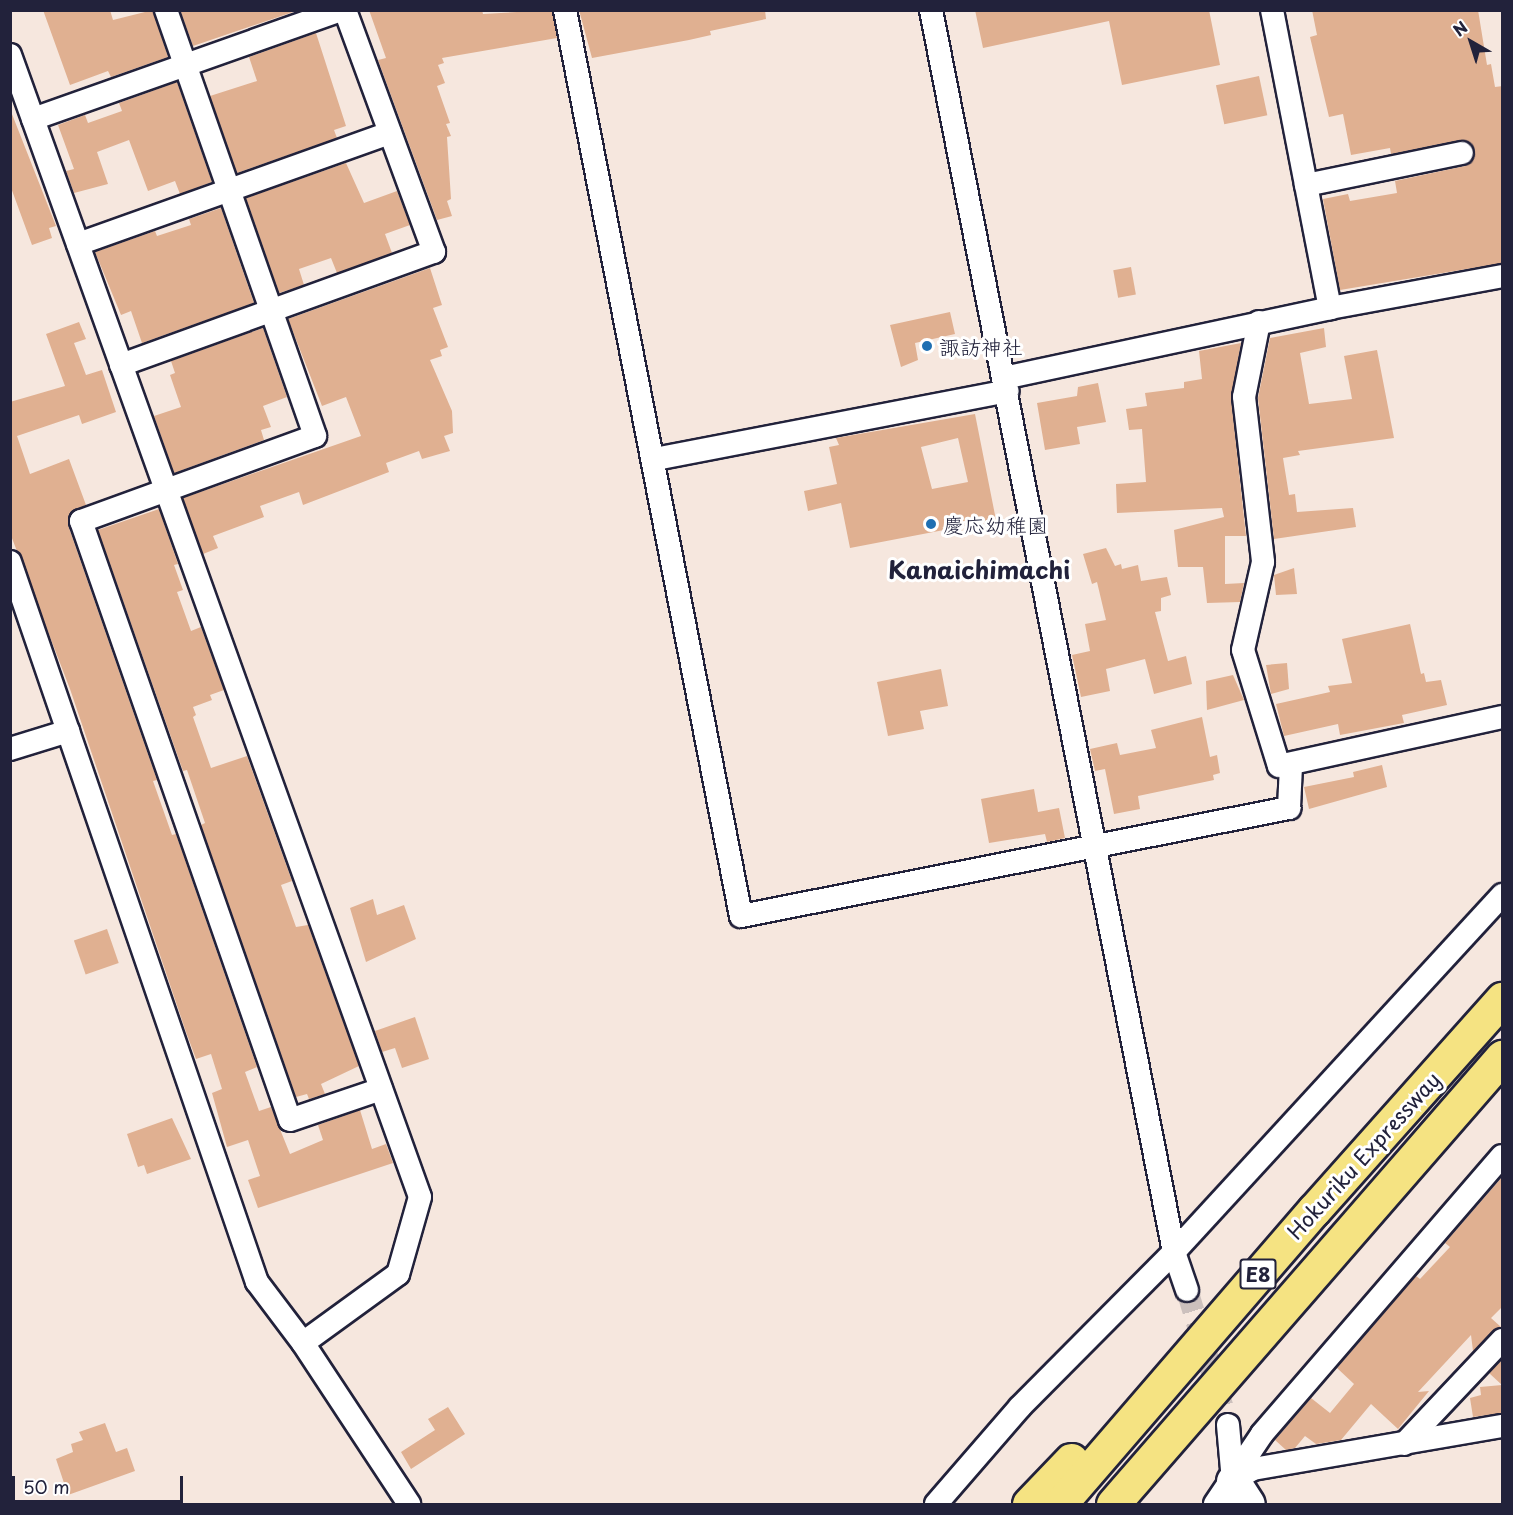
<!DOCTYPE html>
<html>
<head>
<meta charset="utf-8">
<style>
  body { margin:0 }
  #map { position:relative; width:1513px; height:1515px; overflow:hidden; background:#f6e7de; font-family:"Playpen Sans","Klee One",sans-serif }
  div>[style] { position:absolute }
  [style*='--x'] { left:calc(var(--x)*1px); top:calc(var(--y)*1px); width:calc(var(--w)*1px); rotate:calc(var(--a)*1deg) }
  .building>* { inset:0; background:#e0b091; transform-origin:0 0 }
  .street-tunnel>* { height:22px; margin-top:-11px; transform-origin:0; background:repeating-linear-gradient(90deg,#ccc0bd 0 22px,transparent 0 33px) }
  .roads { filter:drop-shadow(2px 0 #22223b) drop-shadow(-2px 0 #22223b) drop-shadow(0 2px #22223b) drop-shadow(0 -2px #22223b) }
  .street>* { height:22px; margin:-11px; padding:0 11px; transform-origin:11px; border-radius:11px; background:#fff }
  .secondary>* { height:33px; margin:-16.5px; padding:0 16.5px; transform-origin:16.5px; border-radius:16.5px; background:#fff }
  .highway>* { height:33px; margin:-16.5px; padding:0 16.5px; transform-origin:16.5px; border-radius:16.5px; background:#f5e382 }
  .dots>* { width:16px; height:16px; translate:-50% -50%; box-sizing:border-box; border:3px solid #fff; border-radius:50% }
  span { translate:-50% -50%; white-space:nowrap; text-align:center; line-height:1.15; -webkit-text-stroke:6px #fff; paint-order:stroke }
  .shield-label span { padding:2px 4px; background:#fff; border:2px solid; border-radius:4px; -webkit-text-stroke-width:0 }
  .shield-label { font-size:20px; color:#22223b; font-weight:700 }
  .poi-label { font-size:21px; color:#22223b }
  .left { translate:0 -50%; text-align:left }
  .street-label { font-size:21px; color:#22223b }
  .quarter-label { font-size:24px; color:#22223b; font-weight:700 }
  .frame { position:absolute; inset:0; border:12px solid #22223b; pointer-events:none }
  .north { position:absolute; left:1441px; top:12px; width:60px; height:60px; -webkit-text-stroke:4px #fff; paint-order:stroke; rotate:321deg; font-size:16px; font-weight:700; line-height:24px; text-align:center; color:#22223b }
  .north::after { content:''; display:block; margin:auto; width:21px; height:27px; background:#22223b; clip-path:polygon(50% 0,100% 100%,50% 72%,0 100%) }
  .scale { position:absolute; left:12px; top:1476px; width:171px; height:27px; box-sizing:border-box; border:3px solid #22223b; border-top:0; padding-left:8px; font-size:18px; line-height:21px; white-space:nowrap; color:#22223b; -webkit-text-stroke:4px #fff; paint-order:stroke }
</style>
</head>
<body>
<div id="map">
  <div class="building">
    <i style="clip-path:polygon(43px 10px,110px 10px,113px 20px,153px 10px,168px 57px,111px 77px,108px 71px,70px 85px)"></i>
    <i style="clip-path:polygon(180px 10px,299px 10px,193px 46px)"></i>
    <i style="clip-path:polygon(369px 10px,482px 10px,483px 14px,552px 10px,557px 38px,442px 58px,444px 63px,438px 65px,445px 83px,437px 86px,450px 123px,446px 124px,451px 136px,447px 137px,451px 199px,447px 201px,452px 216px,437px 220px,378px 60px,386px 58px)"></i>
    <i style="clip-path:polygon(579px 10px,765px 10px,766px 19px,710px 31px,711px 35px,689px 40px,592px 58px)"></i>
    <i style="clip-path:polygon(975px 10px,1209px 10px,1220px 65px,1122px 85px,1109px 21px,983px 48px)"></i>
    <i style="clip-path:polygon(1312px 10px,1478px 10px,1487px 65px,1491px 64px,1495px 87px,1503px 86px,1503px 263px,1340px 290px,1323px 199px,1348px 194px,1350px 201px,1397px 193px,1395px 181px,1465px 166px,1471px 163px,1475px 151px,1472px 144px,1460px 140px,1391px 154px,1390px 148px,1351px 155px,1343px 114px,1329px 117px,1310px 37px,1317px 35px)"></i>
    <i style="clip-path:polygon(316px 33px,346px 126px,334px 130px,337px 138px,237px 173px,210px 96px,257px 81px,249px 57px)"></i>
    <i style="left:1259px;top:76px;width:40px;height:44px;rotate:78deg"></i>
    <i style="clip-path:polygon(177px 82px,212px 182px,180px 194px,175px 181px,148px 191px,129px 140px,97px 152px,108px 184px,74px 193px,66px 171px,74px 169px,58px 125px,85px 115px,88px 123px,122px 111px,119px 103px)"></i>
    <i style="clip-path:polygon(10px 109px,56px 226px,49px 228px,52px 238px,32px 245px,10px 185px)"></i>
    <i style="clip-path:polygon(346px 163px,364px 203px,397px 191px,410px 225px,385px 234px,392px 253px,337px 273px,331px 258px,299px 269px,304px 285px,279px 293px,246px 198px)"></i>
    <i style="clip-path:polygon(221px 208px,254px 303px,142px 343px,131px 311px,121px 315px,95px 252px,155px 231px,157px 236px,191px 225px,189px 219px)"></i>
    <i style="left:1131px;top:267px;width:28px;height:18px;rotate:80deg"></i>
    <i style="clip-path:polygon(430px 268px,442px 305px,433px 308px,448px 347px,440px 350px,442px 356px,430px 360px,452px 411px,453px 433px,444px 436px,450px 451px,422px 459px,419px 451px,386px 463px,389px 472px,303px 505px,299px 492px,260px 506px,264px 517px,213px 536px,218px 548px,203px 554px,183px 498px,361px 436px,346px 397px,322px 406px,288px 319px)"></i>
    <i style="clip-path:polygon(950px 312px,955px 334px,915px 343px,918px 360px,901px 367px,890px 325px)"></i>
    <i style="clip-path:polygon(79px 322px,86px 339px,74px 343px,86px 375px,102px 370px,116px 412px,82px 424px,79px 415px,17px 436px,30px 474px,69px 459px,86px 505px,71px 512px,68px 525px,157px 780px,153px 781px,172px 835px,176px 834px,257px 1067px,245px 1072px,259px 1111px,271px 1107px,290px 1154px,323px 1140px,318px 1125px,360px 1110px,372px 1149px,386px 1144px,393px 1163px,258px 1208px,248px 1180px,260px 1176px,248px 1140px,227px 1147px,212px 1093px,222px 1089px,211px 1054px,196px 1059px,186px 1032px,70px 689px,10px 533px,10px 402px,65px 386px,46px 334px)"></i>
    <i style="clip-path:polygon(263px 328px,287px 397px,263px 406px,271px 427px,261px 430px,264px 440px,174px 473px,154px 416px,181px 407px,170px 375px,175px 373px,171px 361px)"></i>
    <i style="clip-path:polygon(1324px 328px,1326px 347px,1300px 353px,1309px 404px,1352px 399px,1344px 356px,1377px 350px,1394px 438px,1298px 451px,1300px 455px,1283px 458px,1289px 495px,1295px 494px,1297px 512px,1353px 508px,1356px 527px,1274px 539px,1258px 398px,1270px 338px)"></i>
    <i style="clip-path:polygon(1241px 343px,1231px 398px,1246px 536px,1225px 536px,1225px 584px,1244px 583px,1240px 602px,1207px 603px,1203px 567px,1178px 567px,1174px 530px,1224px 517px,1222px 508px,1117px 513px,1116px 484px,1146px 482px,1142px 429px,1129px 430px,1126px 409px,1147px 406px,1145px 393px,1184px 388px,1184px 382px,1202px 379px,1199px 351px)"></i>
    <i style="clip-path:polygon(1098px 383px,1106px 422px,1077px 427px,1080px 444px,1045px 450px,1037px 403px,1077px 396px,1078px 387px)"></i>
    <i style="clip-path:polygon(evenodd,975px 414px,996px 520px,850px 548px,841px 503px,808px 511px,804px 491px,837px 484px,829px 447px,839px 445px,836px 438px,975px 414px,958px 438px,968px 482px,932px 489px,921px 447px,958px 438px)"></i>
    <i style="clip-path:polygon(159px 509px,178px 564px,174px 565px,183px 590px,177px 592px,191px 631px,201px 627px,224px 690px,210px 695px,212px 700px,193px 707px,196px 715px,193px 717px,211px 768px,247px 756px,292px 881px,281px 885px,296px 927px,308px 925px,359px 1066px,321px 1084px,325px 1094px,309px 1099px,307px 1094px,296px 1097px,201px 825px,205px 823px,187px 770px,183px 771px,98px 530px)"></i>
    <i style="clip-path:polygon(1106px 548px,1115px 566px,1121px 564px,1122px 569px,1138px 565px,1141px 581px,1167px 577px,1171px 595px,1161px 598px,1161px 611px,1155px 612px,1168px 661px,1186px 656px,1192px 684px,1154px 694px,1145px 659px,1106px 669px,1110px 691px,1081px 697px,1072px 655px,1090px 651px,1085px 624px,1106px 620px,1097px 582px,1092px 584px,1083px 554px)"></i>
    <i style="clip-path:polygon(1294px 568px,1297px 594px,1276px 595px,1274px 575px)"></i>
    <i style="clip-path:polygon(1410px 624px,1421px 674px,1424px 673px,1426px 682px,1441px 680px,1447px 705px,1402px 715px,1404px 723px,1340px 735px,1338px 724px,1284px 736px,1276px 704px,1330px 692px,1328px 686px,1352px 683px,1342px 639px)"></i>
    <i style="clip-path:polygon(1287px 663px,1289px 689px,1271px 694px,1266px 665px)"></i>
    <i style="clip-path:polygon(941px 669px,948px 706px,920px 711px,924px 729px,888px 736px,877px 682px)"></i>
    <i style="clip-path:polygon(1233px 675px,1244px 700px,1207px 710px,1206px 681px)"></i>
    <i style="clip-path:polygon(1202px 717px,1210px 757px,1217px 755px,1220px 773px,1213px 775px,1214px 780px,1138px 796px,1140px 809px,1114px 814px,1105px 769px,1095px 771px,1090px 749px,1117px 743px,1120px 755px,1156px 748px,1151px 730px)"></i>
    <i style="clip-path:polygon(1382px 765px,1387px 787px,1309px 809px,1304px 787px,1354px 777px,1353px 772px)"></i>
    <i style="clip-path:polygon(1034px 789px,1038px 812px,1059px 808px,1065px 838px,1047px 842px,1045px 834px,989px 843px,981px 799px)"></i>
    <i style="clip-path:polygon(373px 899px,377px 915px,404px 905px,416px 939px,366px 962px,350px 908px)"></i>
    <i style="left:107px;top:929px;width:36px;height:35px;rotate:71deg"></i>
    <i style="clip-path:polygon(415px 1017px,429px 1059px,402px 1068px,395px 1048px,382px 1052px,375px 1031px)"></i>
    <i style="clip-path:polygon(172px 1118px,191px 1159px,147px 1174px,144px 1165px,138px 1167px,127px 1134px)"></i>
    <i style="clip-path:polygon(1503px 1176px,1503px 1306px,1491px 1318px,1501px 1327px,1473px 1351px,1471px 1335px,1418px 1392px,1429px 1391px,1398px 1429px,1371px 1404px,1341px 1440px,1316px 1444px,1305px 1436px,1295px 1448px,1286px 1450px,1275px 1440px,1282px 1432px,1311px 1398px,1330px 1413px,1354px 1384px,1337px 1368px,1416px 1276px,1420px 1279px,1450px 1247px,1445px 1243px)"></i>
    <i style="clip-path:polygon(1503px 1359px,1503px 1413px,1473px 1417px,1470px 1398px,1481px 1395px,1480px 1387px,1502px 1385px,1489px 1373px)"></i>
    <i style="clip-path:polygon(448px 1407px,465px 1434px,411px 1469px,401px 1452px,435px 1430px,428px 1419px)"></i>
    <i style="clip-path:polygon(105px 1423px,116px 1452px,127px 1448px,135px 1471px,68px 1495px,56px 1459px,73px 1452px,71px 1444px,83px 1440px,79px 1432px)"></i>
  </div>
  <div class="street-tunnel">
    <i style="--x:1187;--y:1290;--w:141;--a:73.1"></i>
  </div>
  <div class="roads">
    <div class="street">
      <i style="--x:166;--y:10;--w:451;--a:70.7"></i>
      <i style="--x:315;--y:436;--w:249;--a:160"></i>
      <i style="--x:81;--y:521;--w:634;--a:70.77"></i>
      <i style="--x:290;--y:1120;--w:96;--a:-18.8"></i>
      <i style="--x:565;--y:10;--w:923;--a:79.01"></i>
      <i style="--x:741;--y:916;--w:559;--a:-11.15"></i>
      <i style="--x:1289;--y:808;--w:42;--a:-87.3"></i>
      <i style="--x:931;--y:10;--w:1266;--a:78.93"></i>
      <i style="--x:1174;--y:1252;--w:40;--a:71.1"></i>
      <i style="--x:1272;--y:10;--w:304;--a:79"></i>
      <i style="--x:10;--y:55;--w:1213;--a:70.25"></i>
      <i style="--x:420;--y:1197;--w:80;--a:105.9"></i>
      <i style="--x:398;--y:1274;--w:117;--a:144"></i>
      <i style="--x:33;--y:119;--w:327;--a:-19.5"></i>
      <i style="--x:1306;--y:185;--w:159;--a:-11.6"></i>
      <i style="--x:78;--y:244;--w:331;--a:-19.6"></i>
      <i style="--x:1259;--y:322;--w:76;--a:101.3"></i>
      <i style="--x:1244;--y:397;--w:166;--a:83.4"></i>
      <i style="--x:1263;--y:562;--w:90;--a:102.8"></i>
      <i style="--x:1243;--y:650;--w:121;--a:72.8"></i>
      <i style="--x:1279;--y:766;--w:228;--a:-12.4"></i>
      <i style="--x:121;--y:365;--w:333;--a:-19.9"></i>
      <i style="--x:434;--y:252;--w:258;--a:-110.2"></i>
      <i style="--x:1004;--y:378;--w:333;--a:-12.1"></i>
      <i style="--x:1330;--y:308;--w:175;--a:-10.5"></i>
      <i style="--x:655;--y:459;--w:359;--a:-10.9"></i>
      <i style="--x:10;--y:562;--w:761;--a:71.07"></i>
      <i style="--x:257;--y:1282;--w:76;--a:53"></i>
      <i style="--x:303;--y:1343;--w:193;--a:56.6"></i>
      <i style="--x:10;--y:749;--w:61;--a:-17.2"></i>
      <i style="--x:1228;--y:1425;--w:56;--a:84.9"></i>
      <i style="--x:1404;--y:1444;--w:143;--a:-46.7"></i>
      <i style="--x:1234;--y:1480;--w:22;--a:-30"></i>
      <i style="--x:1253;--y:1469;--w:253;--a:-9.8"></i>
      <i style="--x:936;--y:1504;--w:128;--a:-49.1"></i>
      <i style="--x:1020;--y:1407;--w:218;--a:-45.2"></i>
      <i style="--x:1174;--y:1252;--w:485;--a:-47.4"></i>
      <i style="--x:1215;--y:1504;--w:84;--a:-56.1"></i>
      <i style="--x:1262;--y:1434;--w:367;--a:-49.2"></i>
    </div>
    <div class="secondary">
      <i style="--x:1233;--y:1481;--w:27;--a:57"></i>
    </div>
    <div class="highway">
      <i style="--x:1029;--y:1504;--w:61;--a:-46.3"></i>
      <i style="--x:1060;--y:1504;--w:389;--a:-49.2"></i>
      <i style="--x:1314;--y:1210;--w:283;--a:-48.3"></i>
      <i style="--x:1113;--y:1504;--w:593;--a:-48.97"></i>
    </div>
  </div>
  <div class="dots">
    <i style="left:927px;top:346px;background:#1f6fb2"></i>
    <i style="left:931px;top:524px;background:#1f6fb2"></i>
  </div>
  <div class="shield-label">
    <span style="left:1258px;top:1274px">E8</span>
  </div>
  <div class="poi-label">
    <span class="left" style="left:939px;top:346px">諏訪神社</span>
    <span class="left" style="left:943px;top:524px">慶応幼稚園</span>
  </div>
  <div class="street-label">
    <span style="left:1363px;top:1155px;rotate:-48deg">Hokuriku Expressway</span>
  </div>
  <div class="quarter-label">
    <span style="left:979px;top:570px">Kanaichimachi</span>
  </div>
  <div class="frame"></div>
  <div class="north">N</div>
  <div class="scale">50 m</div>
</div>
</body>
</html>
